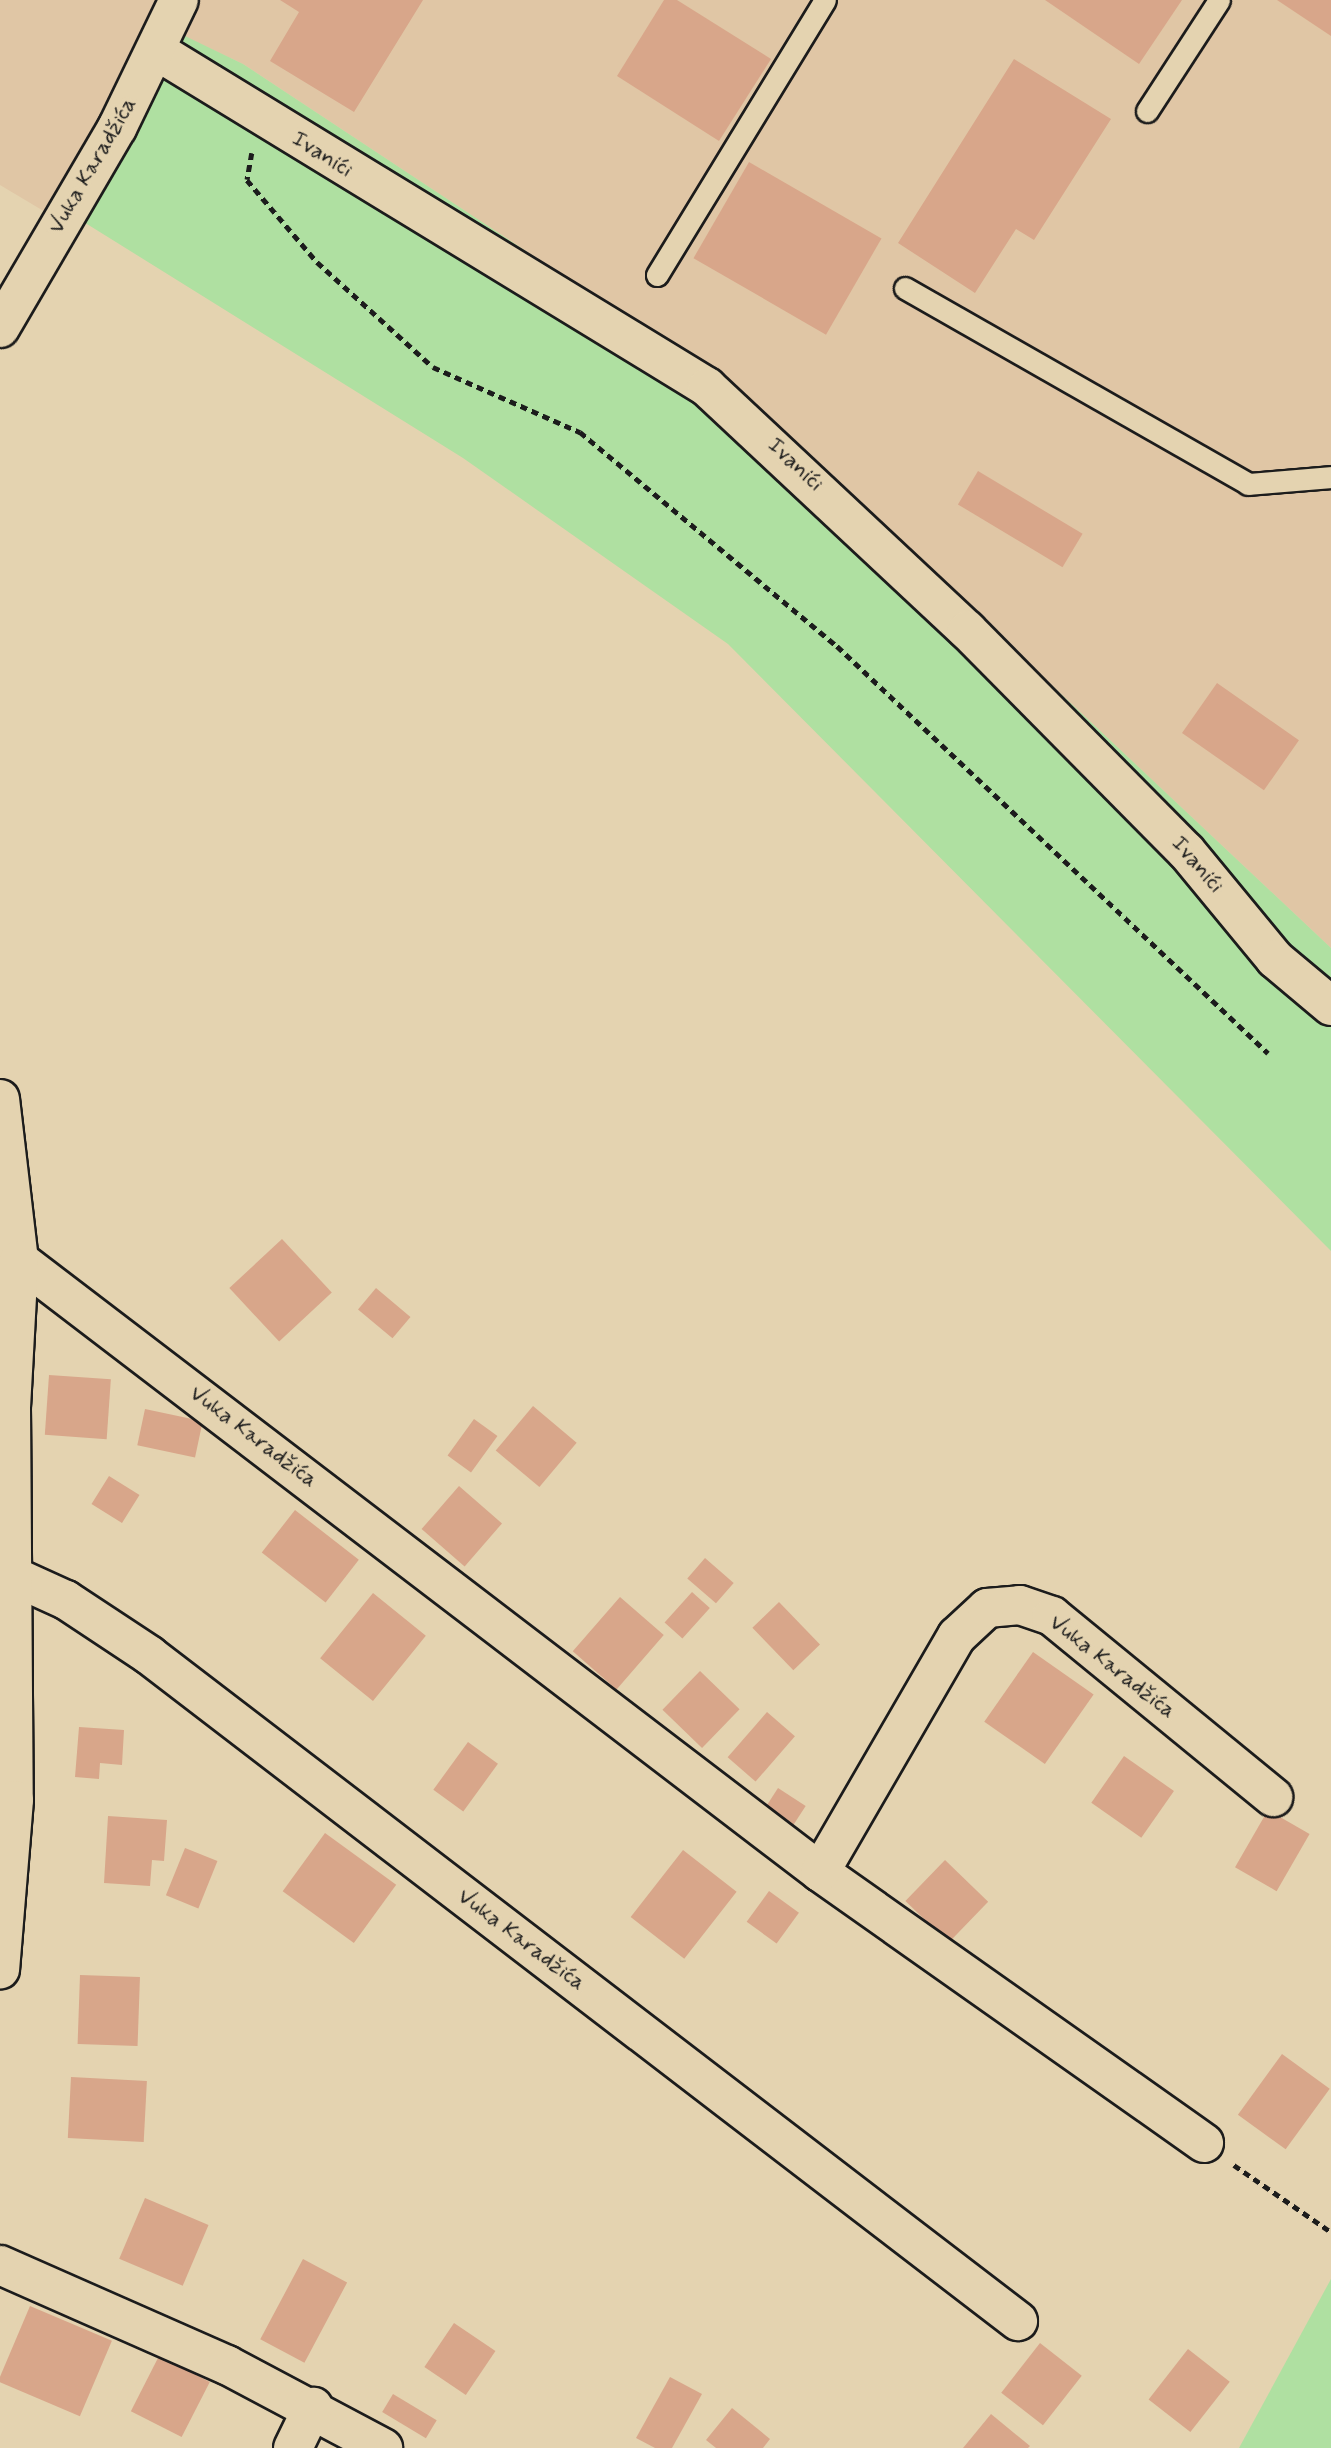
<!DOCTYPE html>
<html>
<head>
<meta charset="utf-8">
<style>
  body { margin:0 }
  #map { position:relative; width:1331px; height:2448px; overflow:hidden; background:#e4d3b0; font-family:Mynerve,sans-serif }
  div>[style] { position:absolute }
  [style*='--x'] { left:calc(var(--x)*1px); top:calc(var(--y)*1px); width:calc(var(--w)*1px); rotate:calc(var(--a)*1deg) }
  .built>* { inset:0; background:#e0c6a5 }
  .green>* { inset:0; background:#afe0a1 }
  .building>* { inset:0; background:#d8a68a; transform-origin:0 0 }
  .path>* { height:4.5px; margin-top:-2.25px; transform-origin:0; background:repeating-linear-gradient(90deg,#1c1c1c 0 7px,transparent 0 12px) }
  .roads { filter:drop-shadow(2px 0 #1c1c1c) drop-shadow(-2px 0 #1c1c1c) drop-shadow(0 2px #1c1c1c) drop-shadow(0 -2px #1c1c1c) }
  .lane>* { height:21px; margin:-10.5px; padding:0 10.5px; transform-origin:10.5px; border-radius:10.5px; background:#e4d3b0 }
  .street>* { height:38px; margin:-19px; padding:0 19px; transform-origin:19px; border-radius:19px; background:#e4d3b0 }
  .secondary>* { height:38px; margin:-19px; padding:0 19px; transform-origin:19px; border-radius:19px; background:#e4d3b0 }
  span { translate:-50% -50%; white-space:nowrap; text-align:center; line-height:1.15; -webkit-text-stroke:7px #e4d3b0; paint-order:stroke }
  .street-label { font-size:23px; color:#1c1c1c }
</style>
</head>
<body>
<div id="map">
  <div class="built">
    <i style="clip-path:polygon(0 0,1331px 0,1331px 948px,742px 394px,243px 64px,156px 23px,52px 216px,0 185px)"></i>
  </div>
  <div class="green">
    <i style="clip-path:polygon(156px 22px,243px 64px,742px 394px,1331px 948px,1331px 1251px,728px 644px,463px 458px,58px 206px)"></i>
    <i style="clip-path:polygon(1331px 2279px,1331px 2448px,1239px 2448px)"></i>
  </div>
  <div class="building">
    <i style="clip-path:polygon(280px 0,423px 0,354px 112px,270px 61px,299px 12px)"></i>
    <i style="clip-path:polygon(664px 0,677px 0,771px 59px,719px 141px,617px 76px)"></i>
    <i style="clip-path:polygon(1045px 0,1182px 0,1139px 64px)"></i>
    <i style="clip-path:polygon(1277px 0,1331px 0,1331px 36px)"></i>
    <i style="clip-path:polygon(1014px 59px,1111px 119px,1034px 240px,1016px 229px,975px 293px,898px 243px)"></i>
    <i style="left:749px;top:162px;width:153px;height:111px;rotate:30deg"></i>
    <i style="left:978px;top:471px;width:122px;height:39px;rotate:31deg"></i>
    <i style="left:1217px;top:683px;width:100px;height:61px;rotate:35deg"></i>
    <i style="left:282px;top:1239px;width:73px;height:72px;rotate:47deg"></i>
    <i style="left:376px;top:1288px;width:45px;height:28px;rotate:40deg"></i>
    <i style="left:49px;top:1375px;width:62px;height:60px;rotate:4deg"></i>
    <i style="left:533px;top:1406px;width:57px;height:58px;rotate:40deg"></i>
    <i style="left:145px;top:1409px;width:59px;height:37px;rotate:12deg"></i>
    <i style="left:474px;top:1419px;width:29px;height:45px;rotate:36deg"></i>
    <i style="left:109px;top:1476px;width:36px;height:33px;rotate:32deg"></i>
    <i style="left:459px;top:1486px;width:57px;height:57px;rotate:41deg"></i>
    <i style="left:295px;top:1510px;width:81px;height:54px;rotate:38deg"></i>
    <i style="left:705px;top:1558px;width:38px;height:27px;rotate:41deg"></i>
    <i style="left:692px;top:1592px;width:24px;height:41px;rotate:42deg"></i>
    <i style="left:373px;top:1593px;width:68px;height:84px;rotate:39deg"></i>
    <i style="left:620px;top:1597px;width:58px;height:72px;rotate:41deg"></i>
    <i style="left:779px;top:1602px;width:59px;height:37px;rotate:46deg"></i>
    <i style="left:1033px;top:1652px;width:74px;height:85px;rotate:35deg"></i>
    <i style="left:700px;top:1671px;width:55px;height:54px;rotate:44deg"></i>
    <i style="left:767px;top:1712px;width:37px;height:60px;rotate:41deg"></i>
    <i style="clip-path:polygon(79px 1727px,124px 1730px,122px 1765px,100px 1763px,99px 1779px,75px 1777px)"></i>
    <i style="left:468px;top:1742px;width:37px;height:59px;rotate:36deg"></i>
    <i style="left:1124px;top:1756px;width:61px;height:57px;rotate:35deg"></i>
    <i style="left:778px;top:1788px;width:33px;height:31px;rotate:33deg"></i>
    <i style="left:1268px;top:1810px;width:48px;height:66px;rotate:30deg"></i>
    <i style="clip-path:polygon(108px 1816px,167px 1820px,164px 1861px,152px 1860px,150px 1886px,104px 1883px)"></i>
    <i style="left:325px;top:1833px;width:88px;height:72px;rotate:36deg"></i>
    <i style="left:185px;top:1848px;width:35px;height:51px;rotate:22deg"></i>
    <i style="left:683px;top:1850px;width:68px;height:85px;rotate:38deg"></i>
    <i style="left:945px;top:1860px;width:60px;height:57px;rotate:44deg"></i>
    <i style="left:769px;top:1891px;width:37px;height:38px;rotate:36deg"></i>
    <i style="left:80px;top:1975px;width:60px;height:69px;rotate:2deg"></i>
    <i style="left:1282px;top:2054px;width:59px;height:75px;rotate:36deg"></i>
    <i style="left:71px;top:2077px;width:76px;height:61px;rotate:3deg"></i>
    <i style="left:145px;top:2198px;width:69px;height:66px;rotate:23deg"></i>
    <i style="left:303px;top:2259px;width:50px;height:91px;rotate:28deg"></i>
    <i style="left:30px;top:2306px;width:89px;height:82px;rotate:23deg"></i>
    <i style="left:454px;top:2323px;width:50px;height:53px;rotate:34deg"></i>
    <i style="left:1040px;top:2343px;width:53px;height:63px;rotate:38deg"></i>
    <i style="left:1188px;top:2349px;width:53px;height:64px;rotate:38deg"></i>
    <i style="left:159px;top:2356px;width:57px;height:62px;rotate:27deg"></i>
    <i style="clip-path:polygon(670px 2377px,702px 2394px,672px 2448px,655px 2448px,636px 2438px)"></i>
    <i style="left:393px;top:2394px;width:51px;height:21px;rotate:31deg"></i>
    <i style="clip-path:polygon(732px 2408px,770px 2439px,763px 2448px,716px 2448px,706px 2440px)"></i>
    <i style="clip-path:polygon(991px 2414px,1030px 2446px,1028px 2448px,963px 2448px)"></i>
  </div>
  <div class="path">
    <i style="--x:252;--y:153;--w:27;--a:100"></i>
    <i style="--x:247;--y:180;--w:108;--a:49.5"></i>
    <i style="--x:317;--y:262;--w:156;--a:42.2"></i>
    <i style="--x:433;--y:367;--w:161;--a:23.9"></i>
    <i style="--x:580;--y:432;--w:334;--a:39.8"></i>
    <i style="--x:837;--y:646;--w:593;--a:43.36"></i>
    <i style="--x:1234;--y:2165;--w:118;--a:34.6"></i>
  </div>
  <div class="roads">
    <div class="lane">
      <i style="--x:1147;--y:111;--w:132;--a:-57"></i>
      <i style="--x:657;--y:275;--w:322;--a:-58.6"></i>
      <i style="--x:905;--y:288;--w:395;--a:29.7"></i>
      <i style="--x:1248;--y:484;--w:83;--a:-4.8"></i>
    </div>
    <div class="street">
      <i style="--x:157;--y:51;--w:645;--a:31.42"></i>
      <i style="--x:707;--y:387;--w:356;--a:43.1"></i>
      <i style="--x:967;--y:630;--w:311;--a:45.3"></i>
      <i style="--x:1186;--y:851;--w:140;--a:50.5"></i>
      <i style="--x:1275;--y:959;--w:73;--a:40"></i>
      <i style="--x:19;--y:1260;--w:1008;--a:37.38"></i>
      <i style="--x:820;--y:1872;--w:470;--a:35.2"></i>
      <i style="--x:13;--y:1576;--w:58;--a:24.4"></i>
      <i style="--x:66;--y:1600;--w:100;--a:33.5"></i>
      <i style="--x:149;--y:1655;--w:1095;--a:37.47"></i>
      <i style="--x:820;--y:1872;--w:273;--a:-59.9"></i>
      <i style="--x:957;--y:1636;--w:41;--a:-43"></i>
      <i style="--x:987;--y:1608;--w:33;--a:-5"></i>
      <i style="--x:1020;--y:1605;--w:34;--a:19"></i>
      <i style="--x:1052;--y:1616;--w:286;--a:39.3"></i>
      <i style="--x:0;--y:2265;--w:248;--a:23.8"></i>
      <i style="--x:227;--y:2365;--w:177;--a:28"></i>
      <i style="--x:293;--y:2448;--w:46;--a:-64"></i>
    </div>
    <div class="secondary">
      <i style="--x:0;--y:328;--w:232;--a:-59.7"></i>
      <i style="--x:117;--y:128;--w:142;--a:-64.2"></i>
      <i style="--x:0;--y:1099;--w:162;--a:83.3"></i>
      <i style="--x:19;--y:1260;--w:148;--a:93.1"></i>
      <i style="--x:11;--y:1408;--w:392;--a:89.6"></i>
      <i style="--x:14;--y:1800;--w:170;--a:94.7"></i>
    </div>
  </div>
  <div class="street-label">
    <span style="left:322px;top:155px;rotate:32deg">Ivanići</span>
    <span style="left:93px;top:166px;rotate:-60deg">Vuka Karadžića</span>
    <span style="left:795px;top:465px;rotate:43deg">Ivanići</span>
    <span style="left:1197px;top:865px;rotate:49deg">Ivanići</span>
    <span style="left:253px;top:1437px;rotate:37deg">Vuka Karadžića</span>
    <span style="left:1112px;top:1667px;rotate:38deg">Vuka Karadžića</span>
    <span style="left:521px;top:1940px;rotate:37deg">Vuka Karadžića</span>
  </div>
</div>
</body>
</html>
